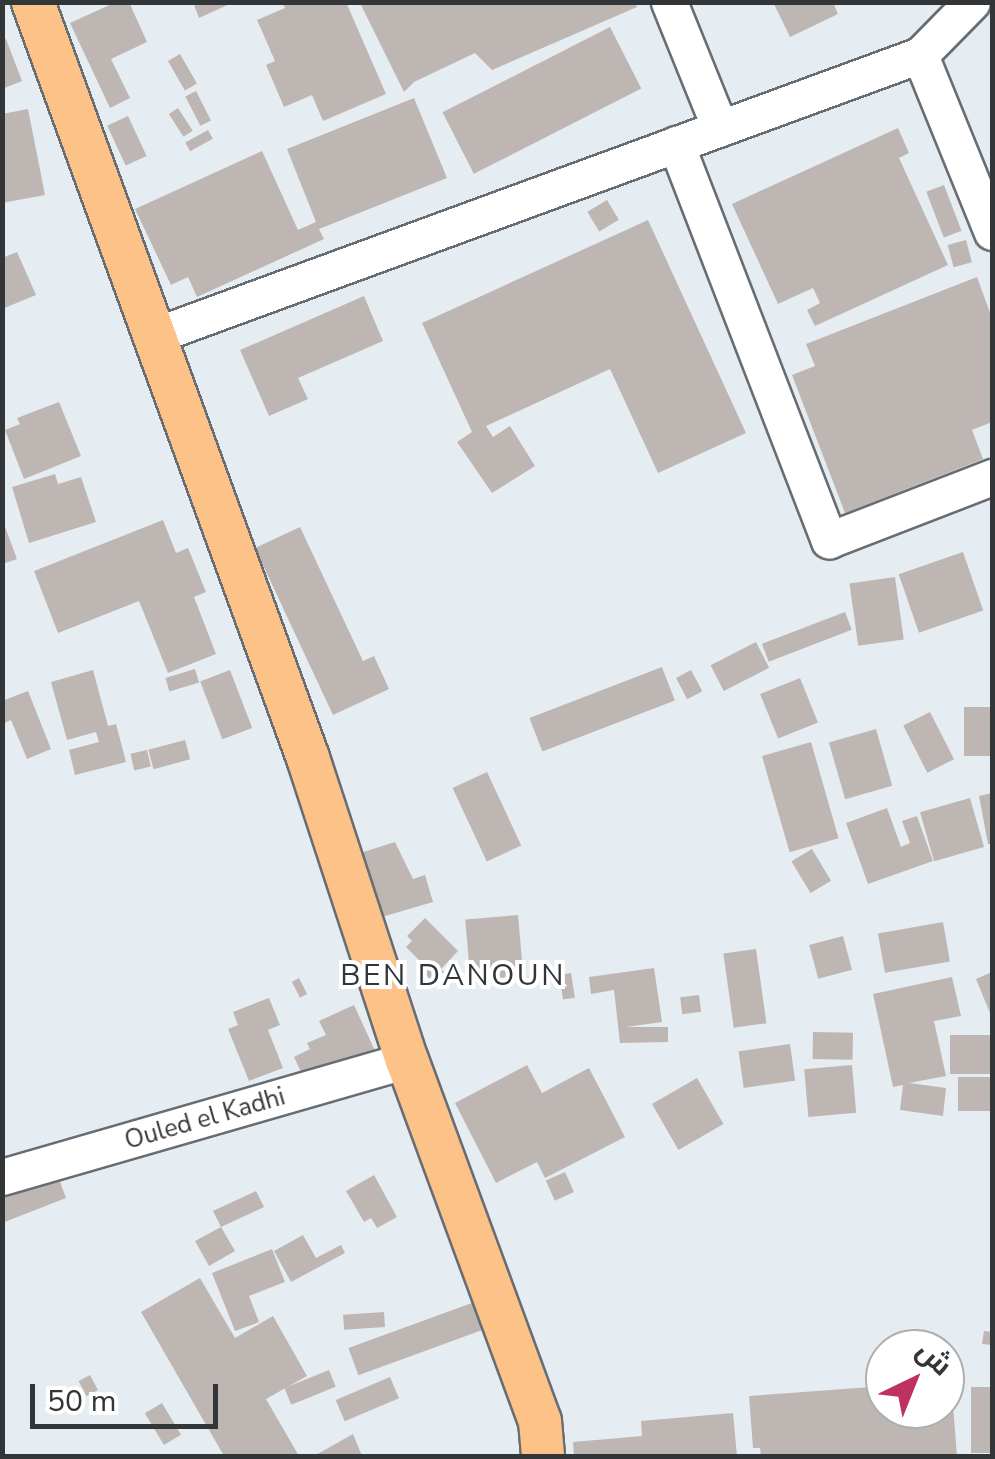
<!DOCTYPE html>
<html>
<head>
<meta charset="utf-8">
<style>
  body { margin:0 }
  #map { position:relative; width:995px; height:1459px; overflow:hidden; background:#e6edf2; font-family:"Nunito Sans",Cairo,sans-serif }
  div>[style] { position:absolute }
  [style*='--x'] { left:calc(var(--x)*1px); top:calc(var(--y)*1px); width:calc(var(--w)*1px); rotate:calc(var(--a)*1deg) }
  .building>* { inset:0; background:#beb6b2; transform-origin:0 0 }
  .roads { filter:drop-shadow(2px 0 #676d72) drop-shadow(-2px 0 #676d72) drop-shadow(0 2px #676d72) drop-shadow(0 -2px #676d72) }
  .minor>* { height:35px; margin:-17.5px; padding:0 17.5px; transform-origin:17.5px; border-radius:17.5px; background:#fff }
  .major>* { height:42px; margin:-21px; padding:0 21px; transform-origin:21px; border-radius:21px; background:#fdc288 }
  span { translate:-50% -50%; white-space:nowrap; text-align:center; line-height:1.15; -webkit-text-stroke:8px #fff; paint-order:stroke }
  .street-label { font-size:25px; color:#333638 }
  .quarter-label { font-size:30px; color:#333638; letter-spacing:2.5px }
  .frame { position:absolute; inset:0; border:5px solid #333638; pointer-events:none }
  .north { position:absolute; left:865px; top:1329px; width:100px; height:100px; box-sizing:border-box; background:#fff; border:2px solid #adafaf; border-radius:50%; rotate:43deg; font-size:28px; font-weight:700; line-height:40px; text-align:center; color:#333638 }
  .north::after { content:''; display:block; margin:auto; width:35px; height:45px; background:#bf3161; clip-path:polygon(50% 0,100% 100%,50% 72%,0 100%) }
  .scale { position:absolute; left:30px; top:1384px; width:188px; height:45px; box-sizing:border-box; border:5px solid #333638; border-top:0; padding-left:12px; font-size:30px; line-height:35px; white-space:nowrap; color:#333638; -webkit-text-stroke:8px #fff; paint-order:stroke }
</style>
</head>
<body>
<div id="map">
  <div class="building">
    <i style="clip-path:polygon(116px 2px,129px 2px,147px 42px,111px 59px,130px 98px,110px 108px,70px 23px)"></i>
    <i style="clip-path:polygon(193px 2px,234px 2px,199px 18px)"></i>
    <i style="clip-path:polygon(282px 2px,346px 2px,386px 94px,323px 121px,312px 95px,284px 107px,266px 65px,275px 61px,257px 20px,285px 8px)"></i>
    <i style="clip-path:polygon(773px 2px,833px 2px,838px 14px,790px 37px)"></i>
    <i style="clip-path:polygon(360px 3px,635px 3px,637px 7px,492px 70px,475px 53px,414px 82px,404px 92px)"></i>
    <i style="left:610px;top:27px;width:69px;height:188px;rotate:63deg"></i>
    <i style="clip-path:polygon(6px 39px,22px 81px,2px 89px,2px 40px)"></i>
    <i style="left:180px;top:54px;width:34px;height:14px;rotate:60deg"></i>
    <i style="left:196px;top:91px;width:33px;height:12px;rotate:63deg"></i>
    <i style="clip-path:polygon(414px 98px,447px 178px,319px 229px,324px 239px,197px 297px,188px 277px,171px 285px,135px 209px,262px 151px,298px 230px,316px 222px,287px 149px)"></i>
    <i style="left:178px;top:108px;width:27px;height:11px;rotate:57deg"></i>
    <i style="clip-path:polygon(28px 109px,45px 195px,2px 203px,2px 114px)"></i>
    <i style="left:128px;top:116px;width:44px;height:23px;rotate:65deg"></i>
    <i style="clip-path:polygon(898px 128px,909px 153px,899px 158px,948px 265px,815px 326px,807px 310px,820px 303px,813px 288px,778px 304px,732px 204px)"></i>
    <i style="left:208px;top:130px;width:10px;height:26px;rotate:61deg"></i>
    <i style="left:944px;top:185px;width:49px;height:19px;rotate:69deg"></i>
    <i style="left:607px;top:200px;width:23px;height:23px;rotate:59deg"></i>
    <i style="clip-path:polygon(648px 220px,746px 433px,658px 473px,610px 369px,486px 426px,493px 437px,510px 426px,535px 466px,492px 493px,457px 442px,472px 432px,422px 323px)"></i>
    <i style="left:966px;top:240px;width:23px;height:19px;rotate:75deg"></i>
    <i style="clip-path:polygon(17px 252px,36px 295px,2px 309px,2px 258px)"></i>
    <i style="clip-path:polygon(977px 277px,992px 318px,992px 422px,972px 430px,983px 459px,845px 513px,792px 375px,815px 366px,806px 344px)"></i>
    <i style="clip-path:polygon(364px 296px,383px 341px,298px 378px,308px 399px,269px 416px,240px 350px)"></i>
    <i style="clip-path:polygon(59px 402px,81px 456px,24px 479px,5px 430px,20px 424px,17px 418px)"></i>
    <i style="clip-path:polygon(55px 474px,58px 484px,81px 477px,96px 522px,29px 543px,12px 487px)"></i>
    <i style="clip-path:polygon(2px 519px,17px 559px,2px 564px)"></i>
    <i style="clip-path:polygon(163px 520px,176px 553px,188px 548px,206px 592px,194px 597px,216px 654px,168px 673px,139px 601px,58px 633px,34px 571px)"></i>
    <i style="clip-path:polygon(300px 527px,363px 661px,374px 656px,389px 689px,333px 715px,255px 548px)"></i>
    <i style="left:963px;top:552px;width:62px;height:68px;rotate:71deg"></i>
    <i style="left:895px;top:577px;width:63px;height:46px;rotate:82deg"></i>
    <i style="left:845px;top:612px;width:19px;height:89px;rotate:69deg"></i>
    <i style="left:756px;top:642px;width:29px;height:51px;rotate:63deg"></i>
    <i style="left:662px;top:667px;width:36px;height:142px;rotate:69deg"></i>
    <i style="left:195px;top:669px;width:14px;height:31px;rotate:73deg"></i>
    <i style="clip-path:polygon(93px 670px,108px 726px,116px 724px,126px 762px,75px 775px,69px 750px,99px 742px,96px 732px,67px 740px,51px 682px)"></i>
    <i style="left:230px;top:670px;width:62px;height:32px;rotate:69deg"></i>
    <i style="left:691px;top:670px;width:24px;height:17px;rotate:62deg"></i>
    <i style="left:800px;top:678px;width:48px;height:43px;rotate:68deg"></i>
    <i style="clip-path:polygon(28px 691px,51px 749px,27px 759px,11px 720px,2px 724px,2px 701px)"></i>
    <i style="left:992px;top:707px;width:49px;height:28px;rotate:90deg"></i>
    <i style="left:930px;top:712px;width:53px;height:30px;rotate:63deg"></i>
    <i style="left:876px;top:729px;width:59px;height:49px;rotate:74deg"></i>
    <i style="left:185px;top:740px;width:20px;height:38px;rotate:75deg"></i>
    <i style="left:811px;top:742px;width:100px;height:51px;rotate:74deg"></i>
    <i style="left:147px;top:750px;width:17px;height:17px;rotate:77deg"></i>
    <i style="left:487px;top:772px;width:81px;height:38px;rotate:65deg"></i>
    <i style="clip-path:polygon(992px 793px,992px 844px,988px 844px,979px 796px)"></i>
    <i style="left:970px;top:798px;width:51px;height:52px;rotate:74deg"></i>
    <i style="clip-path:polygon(887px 808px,901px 847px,910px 843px,902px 821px,917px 816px,933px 861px,868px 884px,846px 823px)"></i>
    <i style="clip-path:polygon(395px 842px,413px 879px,425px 875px,433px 902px,375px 919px,357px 854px)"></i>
    <i style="left:812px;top:849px;width:37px;height:24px;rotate:59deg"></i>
    <i style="left:518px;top:915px;width:61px;height:53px;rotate:85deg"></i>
    <i style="clip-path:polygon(425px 918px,458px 951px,441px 969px,447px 975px,436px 985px,416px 965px,420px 961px,406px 947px,412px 941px,407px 936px)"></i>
    <i style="left:943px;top:922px;width:40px;height:66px;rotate:80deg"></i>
    <i style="left:843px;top:936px;width:35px;height:35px;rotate:75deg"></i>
    <i style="left:756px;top:949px;width:75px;height:33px;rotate:82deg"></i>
    <i style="clip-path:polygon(654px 968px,662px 1022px,626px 1027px,668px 1027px,668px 1042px,620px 1043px,614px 990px,591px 994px,589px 977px)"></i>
    <i style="clip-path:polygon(992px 972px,992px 1018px,976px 979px)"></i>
    <i style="left:571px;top:973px;width:25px;height:12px;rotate:81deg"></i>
    <i style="clip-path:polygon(952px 977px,961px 1016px,934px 1021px,946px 1076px,909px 1083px,946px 1088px,943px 1116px,900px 1110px,903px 1085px,893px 1087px,873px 994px)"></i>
    <i style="left:299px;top:978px;width:18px;height:8px;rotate:63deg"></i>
    <i style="left:699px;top:995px;width:17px;height:19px;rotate:83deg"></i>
    <i style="clip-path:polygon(269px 998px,280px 1025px,268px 1030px,283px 1068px,249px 1081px,228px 1029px,238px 1025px,233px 1012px)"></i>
    <i style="clip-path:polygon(354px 1005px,376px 1053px,307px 1085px,294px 1057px,310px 1049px,307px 1043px,326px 1035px,319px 1021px)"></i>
    <i style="left:813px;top:1032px;width:40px;height:27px;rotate:1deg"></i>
    <i style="left:992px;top:1035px;width:39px;height:42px;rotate:90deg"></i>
    <i style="left:790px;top:1044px;width:37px;height:52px;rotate:82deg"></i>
    <i style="clip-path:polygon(527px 1065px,542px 1093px,589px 1068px,625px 1137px,545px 1178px,537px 1162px,496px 1183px,455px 1103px)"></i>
    <i style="left:852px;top:1065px;width:48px;height:48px;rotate:85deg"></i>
    <i style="left:992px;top:1077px;width:34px;height:34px;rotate:90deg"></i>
    <i style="left:697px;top:1078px;width:53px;height:52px;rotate:60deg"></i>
    <i style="clip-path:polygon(55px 1168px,66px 1198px,2px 1223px,2px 1189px)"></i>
    <i style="left:565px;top:1172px;width:22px;height:21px;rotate:66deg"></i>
    <i style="clip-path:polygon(374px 1175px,397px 1217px,377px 1228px,371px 1218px,364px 1222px,346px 1191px)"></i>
    <i style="clip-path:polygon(256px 1191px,264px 1207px,221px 1227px,235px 1251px,209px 1266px,195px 1241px,221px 1227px,213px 1211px)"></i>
    <i style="clip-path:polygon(303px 1235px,316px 1258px,341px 1245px,345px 1253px,291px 1282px,274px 1251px)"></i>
    <i style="clip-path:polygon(272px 1249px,285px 1282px,249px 1296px,259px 1322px,235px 1331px,212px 1273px)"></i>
    <i style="clip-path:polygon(200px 1278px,235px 1338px,273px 1316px,307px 1376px,266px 1399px,299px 1456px,224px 1456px,141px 1312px)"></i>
    <i style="left:480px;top:1300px;width:29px;height:140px;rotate:70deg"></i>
    <i style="left:384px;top:1312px;width:15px;height:41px;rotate:86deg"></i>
    <i style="clip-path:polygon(984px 1331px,992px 1332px,992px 1345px,982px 1344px)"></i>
    <i style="left:329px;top:1370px;width:18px;height:48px;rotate:68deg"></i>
    <i style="left:90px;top:1375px;width:17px;height:13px;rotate:62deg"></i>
    <i style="left:390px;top:1377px;width:23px;height:59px;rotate:67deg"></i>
    <i style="clip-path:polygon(951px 1380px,957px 1456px,761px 1456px,760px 1448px,753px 1448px,749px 1396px,885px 1386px,885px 1409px,945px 1409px,945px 1381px)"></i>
    <i style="left:971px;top:1387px;width:21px;height:66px"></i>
    <i style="left:162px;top:1403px;width:37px;height:20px;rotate:59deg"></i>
    <i style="clip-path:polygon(733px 1413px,737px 1456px,574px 1456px,573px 1442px,642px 1436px,641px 1421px)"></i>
    <i style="clip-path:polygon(353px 1434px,362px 1456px,314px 1456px)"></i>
  </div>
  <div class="roads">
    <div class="minor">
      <i style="--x:669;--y:2;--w:136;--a:68"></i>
      <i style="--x:920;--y:55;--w:191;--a:67.9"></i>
      <i style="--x:676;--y:144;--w:425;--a:68.9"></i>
      <i style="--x:829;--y:540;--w:175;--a:-21.1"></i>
      <i style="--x:156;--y:335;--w:814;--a:-20.13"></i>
      <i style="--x:920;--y:55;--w:74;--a:-45.5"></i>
      <i style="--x:2;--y:1177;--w:422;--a:-16.1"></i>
    </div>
    <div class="major">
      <i style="--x:33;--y:2;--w:804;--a:70.01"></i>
      <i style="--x:308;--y:758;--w:318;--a:71.9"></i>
      <i style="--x:407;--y:1060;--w:385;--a:69.8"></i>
      <i style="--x:540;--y:1421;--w:35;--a:85"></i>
    </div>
  </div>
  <div class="street-label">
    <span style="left:205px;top:1119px;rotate:-16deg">Ouled el Kadhi</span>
  </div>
  <div class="quarter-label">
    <span style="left:453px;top:976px">BEN DANOUN</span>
  </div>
  <div class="frame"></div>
  <div class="north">ش</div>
  <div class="scale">50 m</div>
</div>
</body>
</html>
